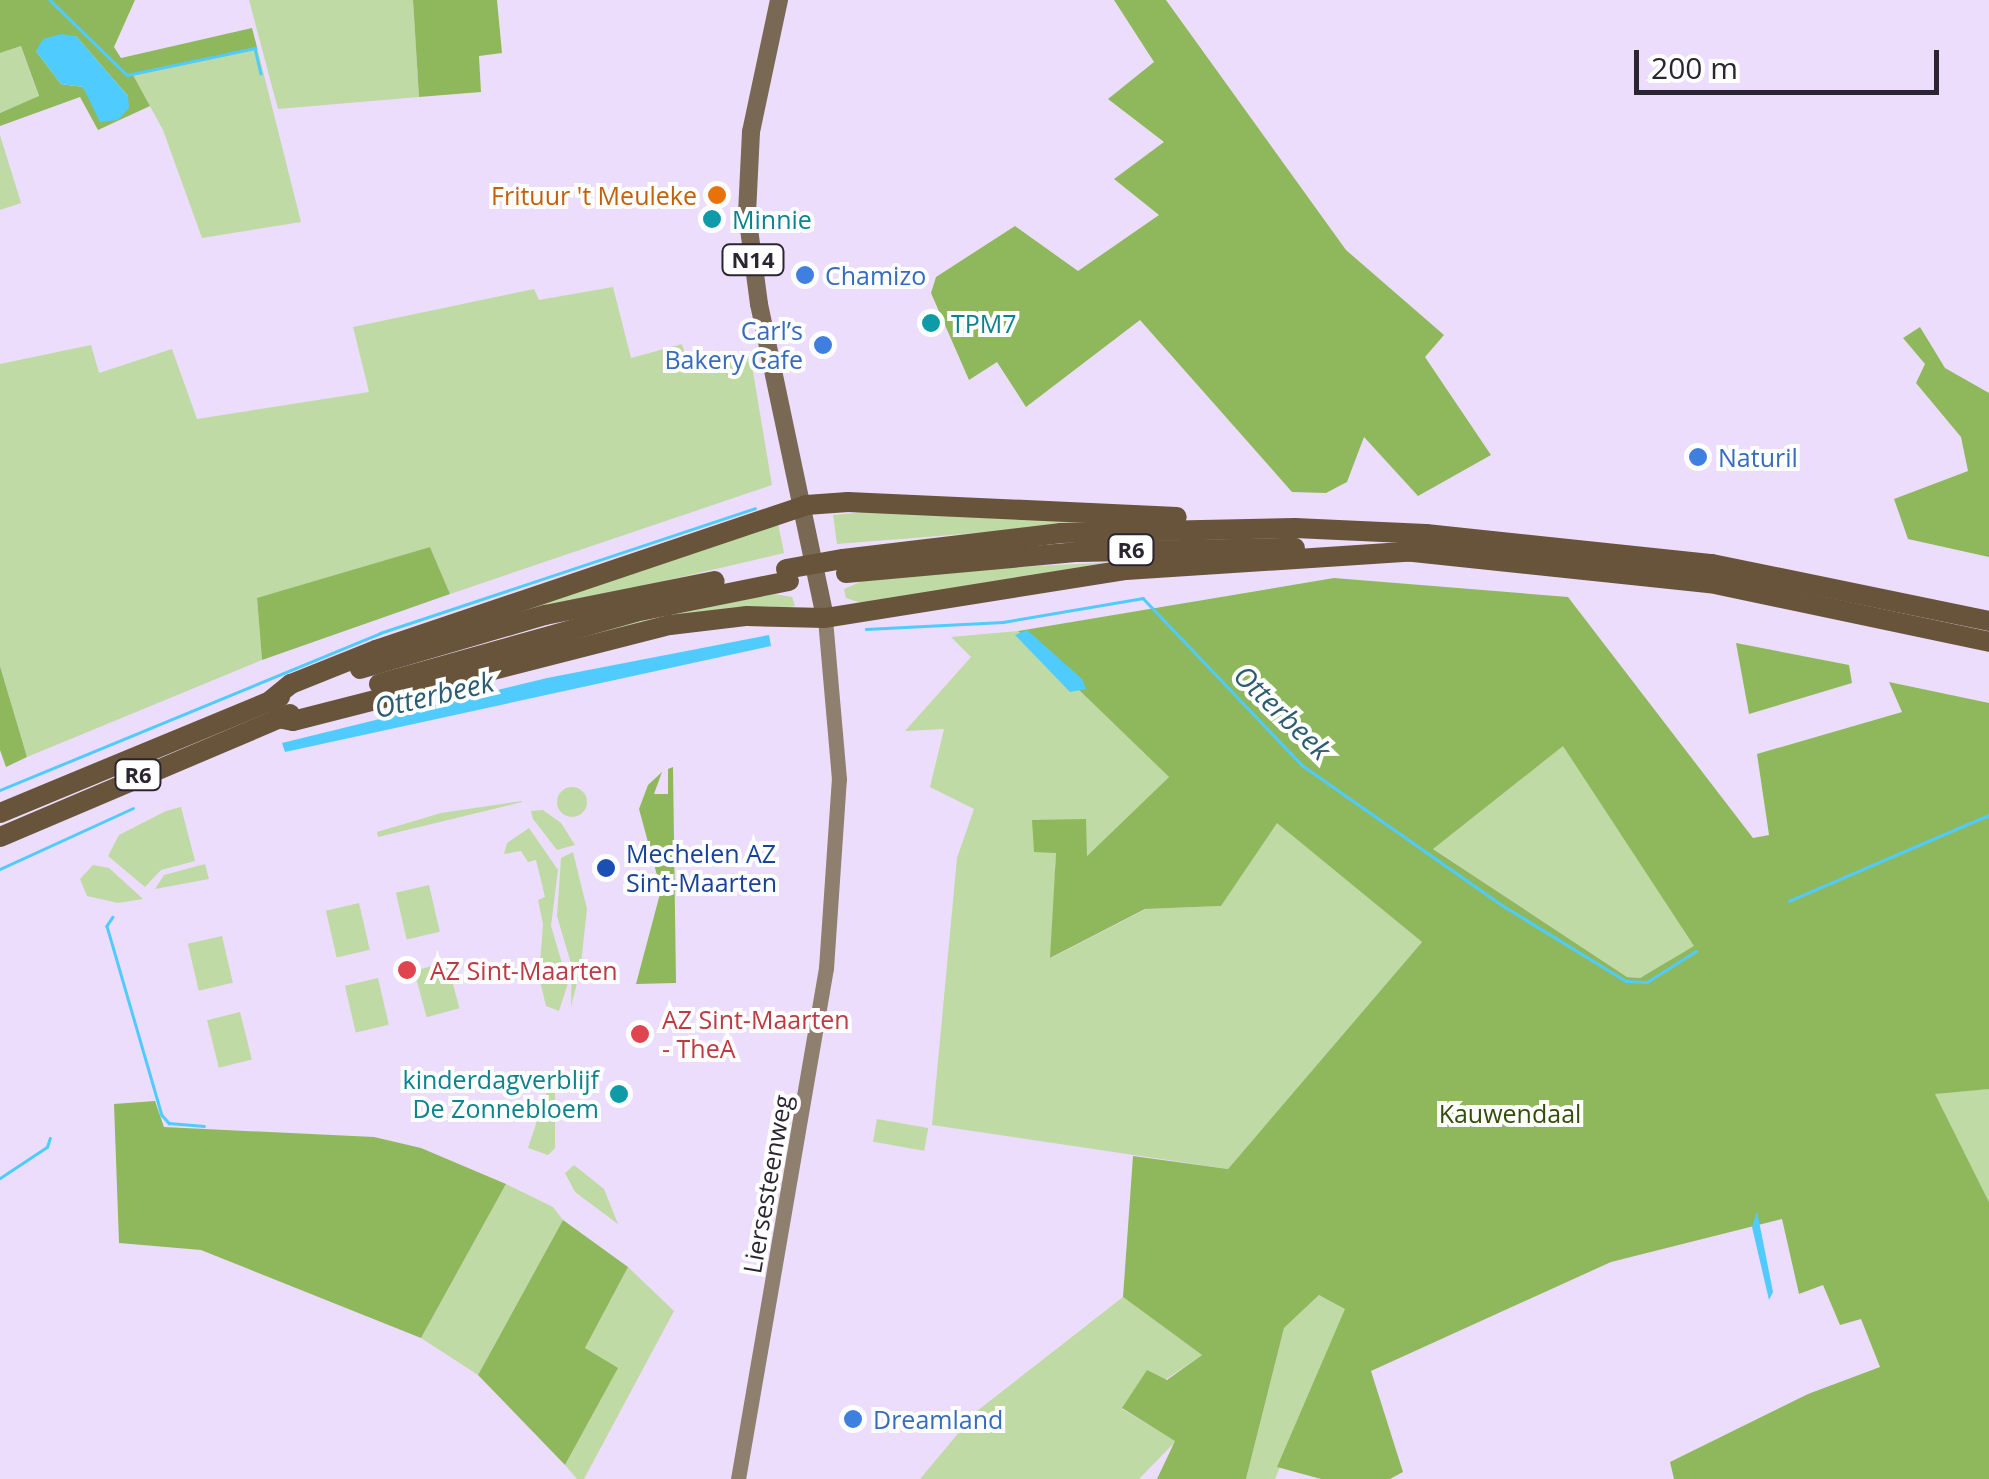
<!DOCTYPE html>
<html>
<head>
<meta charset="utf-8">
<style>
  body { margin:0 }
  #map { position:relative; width:1989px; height:1479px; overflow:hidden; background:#edddfc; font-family:"Open Sans",sans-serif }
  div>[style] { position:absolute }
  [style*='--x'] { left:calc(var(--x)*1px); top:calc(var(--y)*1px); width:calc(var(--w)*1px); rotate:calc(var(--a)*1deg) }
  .green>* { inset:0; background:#bfdaa4; transform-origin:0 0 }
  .round { border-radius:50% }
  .forest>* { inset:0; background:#8fb85d }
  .water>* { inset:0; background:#50cbfe }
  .stream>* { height:2.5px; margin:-1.25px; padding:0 1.25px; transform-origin:1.25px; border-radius:1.25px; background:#50cbfe }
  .secondary>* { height:15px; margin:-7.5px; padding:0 7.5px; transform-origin:7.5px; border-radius:7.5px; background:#8e7f6e }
  .primary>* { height:18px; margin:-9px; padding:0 9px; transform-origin:9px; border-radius:9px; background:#796853 }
  .highway>* { height:20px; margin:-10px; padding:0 10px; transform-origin:10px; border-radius:10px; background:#68543b }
  .highway-bridge>* { height:20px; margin:-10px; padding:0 10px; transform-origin:10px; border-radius:10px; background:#68543b }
  .dots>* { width:28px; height:28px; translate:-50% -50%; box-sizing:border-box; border:5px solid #fff; border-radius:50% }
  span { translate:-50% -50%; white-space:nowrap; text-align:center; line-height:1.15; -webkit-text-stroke:8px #fff; paint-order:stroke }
  .shield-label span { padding:2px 8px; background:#fff; border:2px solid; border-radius:8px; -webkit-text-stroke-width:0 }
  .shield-label { font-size:22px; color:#2b2531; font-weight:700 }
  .food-label { font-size:25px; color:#c56008 }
  .right { translate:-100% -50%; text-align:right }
  .culture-label { font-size:25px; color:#0d838f }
  .left { translate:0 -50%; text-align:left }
  .shop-label { font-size:25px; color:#366cbe }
  .transit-label { font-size:25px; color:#164399 }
  .health-label { font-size:25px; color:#be3a42 }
  .park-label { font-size:25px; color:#334d0a }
  .street-label { font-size:25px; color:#2b2531 }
  .water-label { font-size:28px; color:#2b5c72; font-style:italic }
  .scale { position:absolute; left:1634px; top:50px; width:305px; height:45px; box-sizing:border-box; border:5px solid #2b2531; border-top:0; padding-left:12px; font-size:30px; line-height:35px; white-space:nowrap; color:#2b2531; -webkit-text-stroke:8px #fff; paint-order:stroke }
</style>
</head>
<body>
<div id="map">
  <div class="green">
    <i style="clip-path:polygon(249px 0,413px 0,419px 97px,278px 109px)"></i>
    <i style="clip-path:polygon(21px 46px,39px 97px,0 113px,0 53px)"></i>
    <i style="clip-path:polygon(257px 47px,301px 222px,202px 238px,163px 130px,133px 75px)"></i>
    <i style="clip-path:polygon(0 135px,21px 203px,0 210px)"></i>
    <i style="clip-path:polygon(613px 287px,631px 358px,682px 344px,689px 369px,750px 354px,772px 485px,450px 594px,430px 547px,257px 599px,262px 660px,27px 757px,0 666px,0 364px,91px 345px,99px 373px,172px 349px,197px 419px,369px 392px,353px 327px,534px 289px,539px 300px)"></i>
    <i style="clip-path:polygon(877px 511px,1140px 520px,837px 544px,833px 515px)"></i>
    <i style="clip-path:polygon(778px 523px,784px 553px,437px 634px)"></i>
    <i style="clip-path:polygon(1197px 558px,870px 606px,846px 598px,844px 589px,867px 579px,957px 570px)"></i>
    <i style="clip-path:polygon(774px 594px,792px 597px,795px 606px,426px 680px,632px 623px)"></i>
    <i style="clip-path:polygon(1018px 631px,1169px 777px,1086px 857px,1056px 853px,1051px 958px,1146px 909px,1221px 906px,1277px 822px,1422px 942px,1228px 1169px,932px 1125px,957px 858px,974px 809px,930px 787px,944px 729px,905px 731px,971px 657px,951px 637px)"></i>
    <i style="clip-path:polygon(1563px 745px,1695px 946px,1640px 978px,1627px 977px,1432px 848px)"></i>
    <i class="round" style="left:557px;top:787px;width:30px;height:30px"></i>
    <i style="clip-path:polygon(522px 801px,522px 802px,378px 837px,377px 832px,441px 813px)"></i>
    <i style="clip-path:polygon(188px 805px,181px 807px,195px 861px,161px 870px,145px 887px,108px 856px,119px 835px,166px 811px)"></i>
    <i style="clip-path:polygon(543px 810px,561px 823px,575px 845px,557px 850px,533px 819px,531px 811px)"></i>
    <i style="clip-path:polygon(529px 828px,558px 870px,551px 926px,568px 983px,559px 1011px,546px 1006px,539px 977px,543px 924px,538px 900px,545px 897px,536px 860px,528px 862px,521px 851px,504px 854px,507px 843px)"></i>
    <i style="clip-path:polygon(573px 852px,587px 909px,580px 972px,571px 1006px,572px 967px,557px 916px,561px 858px)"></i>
    <i style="clip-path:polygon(205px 864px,209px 879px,155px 889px,164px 875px)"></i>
    <i style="clip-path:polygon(93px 865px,109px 868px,143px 899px,118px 903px,87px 896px,80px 879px)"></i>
    <i style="left:429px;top:885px;width:48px;height:34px;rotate:77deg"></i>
    <i style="left:359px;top:903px;width:48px;height:34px;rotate:77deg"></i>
    <i style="left:222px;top:936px;width:48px;height:35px;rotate:77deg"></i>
    <i style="left:447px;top:962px;width:48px;height:34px;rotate:75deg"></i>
    <i style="left:378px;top:978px;width:48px;height:34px;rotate:77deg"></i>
    <i style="left:240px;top:1012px;width:49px;height:34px;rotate:76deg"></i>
    <i style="clip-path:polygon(555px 1067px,555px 1148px,548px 1155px,528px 1148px)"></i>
    <i style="clip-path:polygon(1989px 1089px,1989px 1202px,1934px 1093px)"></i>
    <i style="left:877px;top:1119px;width:52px;height:23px;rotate:10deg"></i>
    <i style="clip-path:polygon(574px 1165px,604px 1189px,618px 1224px,575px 1192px,565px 1173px)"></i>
    <i style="clip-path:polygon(506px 1184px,553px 1207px,563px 1220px,478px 1375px,421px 1338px)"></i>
    <i style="clip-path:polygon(628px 1267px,674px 1311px,584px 1479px,577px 1479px,565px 1465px,617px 1369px,585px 1348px)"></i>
    <i style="clip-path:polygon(1319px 1295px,1346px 1308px,1275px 1479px,1246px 1479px,1284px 1328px)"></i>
    <i style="clip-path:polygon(1123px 1297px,1202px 1355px,1122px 1409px,1176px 1441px,1139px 1479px,920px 1479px,977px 1411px)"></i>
  </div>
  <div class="forest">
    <i style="clip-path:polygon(evenodd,0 0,135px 0,114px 47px,121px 58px,252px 28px,257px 47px,133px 75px,150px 106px,98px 130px,80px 97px,0 126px,0 113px,39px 96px,21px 46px,0 53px,0 0,76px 36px,128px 96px,95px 106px,83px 87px,61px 84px,36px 51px,76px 36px)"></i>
    <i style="clip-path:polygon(413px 0,497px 0,502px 53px,479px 56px,481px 92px,419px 97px)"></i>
    <i style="clip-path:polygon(1114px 0,1166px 0,1346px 250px,1444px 335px,1425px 357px,1491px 455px,1418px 496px,1364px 437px,1347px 482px,1326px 493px,1292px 492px,1140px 320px,1026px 407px,997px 362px,969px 380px,931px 293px,936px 277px,1015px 226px,1078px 271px,1159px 215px,1114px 179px,1164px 142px,1108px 99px,1154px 62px)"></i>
    <i style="clip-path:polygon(1920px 327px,1945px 368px,1989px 393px,1989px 557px,1908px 539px,1894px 499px,1968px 471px,1961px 437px,1916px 383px,1925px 364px,1903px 338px)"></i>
    <i style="clip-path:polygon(430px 547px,450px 594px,262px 660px,257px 598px)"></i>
    <i style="clip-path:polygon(evenodd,1334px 578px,1568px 597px,1753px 838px,1769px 835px,1757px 754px,1902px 712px,1889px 682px,1989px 703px,1989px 1089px,1935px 1094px,1989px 1202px,1989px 1479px,1674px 1479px,1670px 1462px,1808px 1394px,1880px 1367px,1861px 1319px,1840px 1325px,1823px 1285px,1799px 1294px,1782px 1219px,1611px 1262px,1371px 1371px,1403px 1472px,1390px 1479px,1321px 1479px,1277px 1467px,1345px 1309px,1319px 1295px,1284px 1328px,1246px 1479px,1157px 1479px,1175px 1441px,1122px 1408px,1147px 1370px,1167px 1380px,1202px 1355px,1123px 1297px,1133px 1156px,1228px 1169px,1422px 942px,1277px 823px,1221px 906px,1145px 909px,1050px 958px,1056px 853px,1034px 852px,1032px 820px,1086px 819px,1087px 856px,1169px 777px,1018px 631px,1334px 578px,1563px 746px,1694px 946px,1640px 978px,1627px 977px,1433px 849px,1563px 746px)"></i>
    <i style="clip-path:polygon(1736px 643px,1849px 665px,1852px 683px,1749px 714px)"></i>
    <i style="clip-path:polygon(0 666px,27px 757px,6px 767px,0 750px)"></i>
    <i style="clip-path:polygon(673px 767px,676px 983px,636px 984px,661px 890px,639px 809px,648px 785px,662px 772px,654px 794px,668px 794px,668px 769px)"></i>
    <i style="clip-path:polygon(155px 1101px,164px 1127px,374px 1137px,421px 1148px,506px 1184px,421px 1338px,201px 1250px,119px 1243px,114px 1104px)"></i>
    <i style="clip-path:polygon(563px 1220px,628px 1267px,585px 1348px,618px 1368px,565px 1465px,478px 1375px)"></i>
  </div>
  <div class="water">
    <i style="clip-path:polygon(61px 34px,76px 36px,128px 96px,129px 108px,118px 120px,100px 122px,83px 87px,61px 84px,36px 51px,43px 39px)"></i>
    <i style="clip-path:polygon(1027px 630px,1082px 679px,1086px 689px,1070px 692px,1015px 635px)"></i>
    <i style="clip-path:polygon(769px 635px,771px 646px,285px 752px,282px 743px,547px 678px)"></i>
    <i style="clip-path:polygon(1757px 1211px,1773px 1292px,1769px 1300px,1752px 1227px)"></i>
  </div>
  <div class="stream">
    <i style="--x:50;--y:0;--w:107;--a:44.2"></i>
    <i style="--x:127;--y:75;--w:131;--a:-11.9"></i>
    <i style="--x:255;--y:48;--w:26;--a:77"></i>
    <i style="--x:866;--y:629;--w:137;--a:-2.9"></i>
    <i style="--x:1003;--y:622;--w:142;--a:-9.7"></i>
    <i style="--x:1143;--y:598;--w:231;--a:46.4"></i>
    <i style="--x:1302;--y:765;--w:244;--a:35"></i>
    <i style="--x:1502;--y:905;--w:145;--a:31.5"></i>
    <i style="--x:1626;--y:981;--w:21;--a:3"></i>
    <i style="--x:1647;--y:982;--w:58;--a:-32.3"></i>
    <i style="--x:0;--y:790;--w:411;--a:-22.4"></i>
    <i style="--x:380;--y:633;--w:395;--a:-18.4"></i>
    <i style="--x:0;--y:869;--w:146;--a:-24.6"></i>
    <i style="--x:1789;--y:901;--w:218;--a:-23.3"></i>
    <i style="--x:113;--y:917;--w:11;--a:124"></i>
    <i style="--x:107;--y:926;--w:197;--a:73.8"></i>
    <i style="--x:162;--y:1115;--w:11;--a:49"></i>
    <i style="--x:169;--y:1123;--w:35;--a:5"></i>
    <i style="--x:0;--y:1178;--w:56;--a:-33.4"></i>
    <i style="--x:47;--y:1147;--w:9;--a:-72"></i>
  </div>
  <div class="secondary">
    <i style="--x:738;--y:1479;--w:519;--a:-80.23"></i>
    <i style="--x:826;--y:968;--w:189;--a:-86.1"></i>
    <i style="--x:839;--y:779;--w:162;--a:-95"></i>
  </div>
  <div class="primary">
    <i style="--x:779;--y:0;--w:135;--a:102"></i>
    <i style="--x:751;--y:132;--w:82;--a:92.8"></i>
    <i style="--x:747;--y:214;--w:91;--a:82.4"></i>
    <i style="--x:759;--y:304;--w:321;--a:78.1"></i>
  </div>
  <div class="highway">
    <i style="--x:1404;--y:551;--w:308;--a:6"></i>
    <i style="--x:1710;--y:583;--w:285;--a:11.9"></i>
    <i style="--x:843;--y:559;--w:220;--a:-6.8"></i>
    <i style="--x:1061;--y:533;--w:234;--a:-1.2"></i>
    <i style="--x:1295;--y:528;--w:131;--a:2.6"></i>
    <i style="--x:1426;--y:534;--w:288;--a:6"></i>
    <i style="--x:1712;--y:564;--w:283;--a:11.6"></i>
    <i style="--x:846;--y:573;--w:233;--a:-5.2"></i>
    <i style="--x:1078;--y:552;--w:217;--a:-1.1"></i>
    <i style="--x:360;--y:669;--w:193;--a:-16.3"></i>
    <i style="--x:545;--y:615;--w:173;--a:-11.3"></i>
    <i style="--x:379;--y:684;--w:266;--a:-15.7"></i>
    <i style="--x:635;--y:612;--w:157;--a:-11.4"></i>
    <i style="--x:271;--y:700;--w:26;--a:-39"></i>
    <i style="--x:291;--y:684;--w:92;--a:-21.8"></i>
    <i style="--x:376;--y:650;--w:454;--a:-18.6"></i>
    <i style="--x:806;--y:505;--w:42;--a:-4.1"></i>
    <i style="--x:848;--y:502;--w:329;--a:2.6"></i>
    <i style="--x:278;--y:718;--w:15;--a:11"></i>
    <i style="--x:293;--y:721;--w:389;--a:-14.3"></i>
    <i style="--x:670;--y:625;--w:78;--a:-6.7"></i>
    <i style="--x:747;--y:616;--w:78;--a:1.5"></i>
    <i style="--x:825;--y:618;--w:305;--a:-9.1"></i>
    <i style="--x:1126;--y:570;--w:293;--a:-3.7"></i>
    <i style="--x:0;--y:813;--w:303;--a:-22.5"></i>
    <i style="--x:0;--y:837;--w:315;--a:-23"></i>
  </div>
  <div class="highway-bridge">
    <i style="--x:786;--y:569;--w:58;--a:-10"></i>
  </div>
  <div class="dots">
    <i style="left:717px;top:195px;background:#e8710a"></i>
    <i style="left:712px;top:219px;background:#0f9aa8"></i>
    <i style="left:805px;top:275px;background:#3f7fe0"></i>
    <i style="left:931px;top:323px;background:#0f9aa8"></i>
    <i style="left:823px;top:345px;background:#3f7fe0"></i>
    <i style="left:1698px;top:457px;background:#3f7fe0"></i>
    <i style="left:606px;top:868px;background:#1a4fb4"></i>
    <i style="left:407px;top:970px;background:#e0444e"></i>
    <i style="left:640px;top:1034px;background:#e0444e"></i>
    <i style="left:619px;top:1094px;background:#0f9aa8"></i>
    <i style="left:853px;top:1419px;background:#3f7fe0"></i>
  </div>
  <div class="shield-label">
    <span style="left:753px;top:260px">N14</span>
    <span style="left:1131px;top:550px">R6</span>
    <span style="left:138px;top:775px">R6</span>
  </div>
  <div class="food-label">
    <span class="right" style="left:697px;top:195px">Frituur 't Meuleke</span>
  </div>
  <div class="culture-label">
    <span class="left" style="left:732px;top:219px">Minnie</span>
    <span class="left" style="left:951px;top:323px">TPM7</span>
    <span class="right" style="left:599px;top:1094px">kinderdagverblijf<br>De Zonnebloem</span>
  </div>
  <div class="shop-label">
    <span class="left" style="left:825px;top:275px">Chamizo</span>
    <span class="right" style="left:803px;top:345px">Carl’s<br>Bakery Cafe</span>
    <span class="left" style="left:1718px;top:457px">Naturil</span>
    <span class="left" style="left:873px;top:1419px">Dreamland</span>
  </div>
  <div class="transit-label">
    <span class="left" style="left:626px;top:868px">Mechelen AZ<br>Sint-Maarten</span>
  </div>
  <div class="health-label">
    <span class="left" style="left:430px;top:970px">AZ Sint-Maarten</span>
    <span class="left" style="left:662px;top:1034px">AZ Sint-Maarten<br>- TheA</span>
  </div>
  <div class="park-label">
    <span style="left:1510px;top:1113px">Kauwendaal</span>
  </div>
  <div class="street-label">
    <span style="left:767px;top:1184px;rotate:-80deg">Liersesteenweg</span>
  </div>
  <div class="water-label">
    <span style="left:434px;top:694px;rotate:-13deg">Otterbeek</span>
    <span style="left:1283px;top:712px;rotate:44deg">Otterbeek</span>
  </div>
  <div class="scale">200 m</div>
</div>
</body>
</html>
